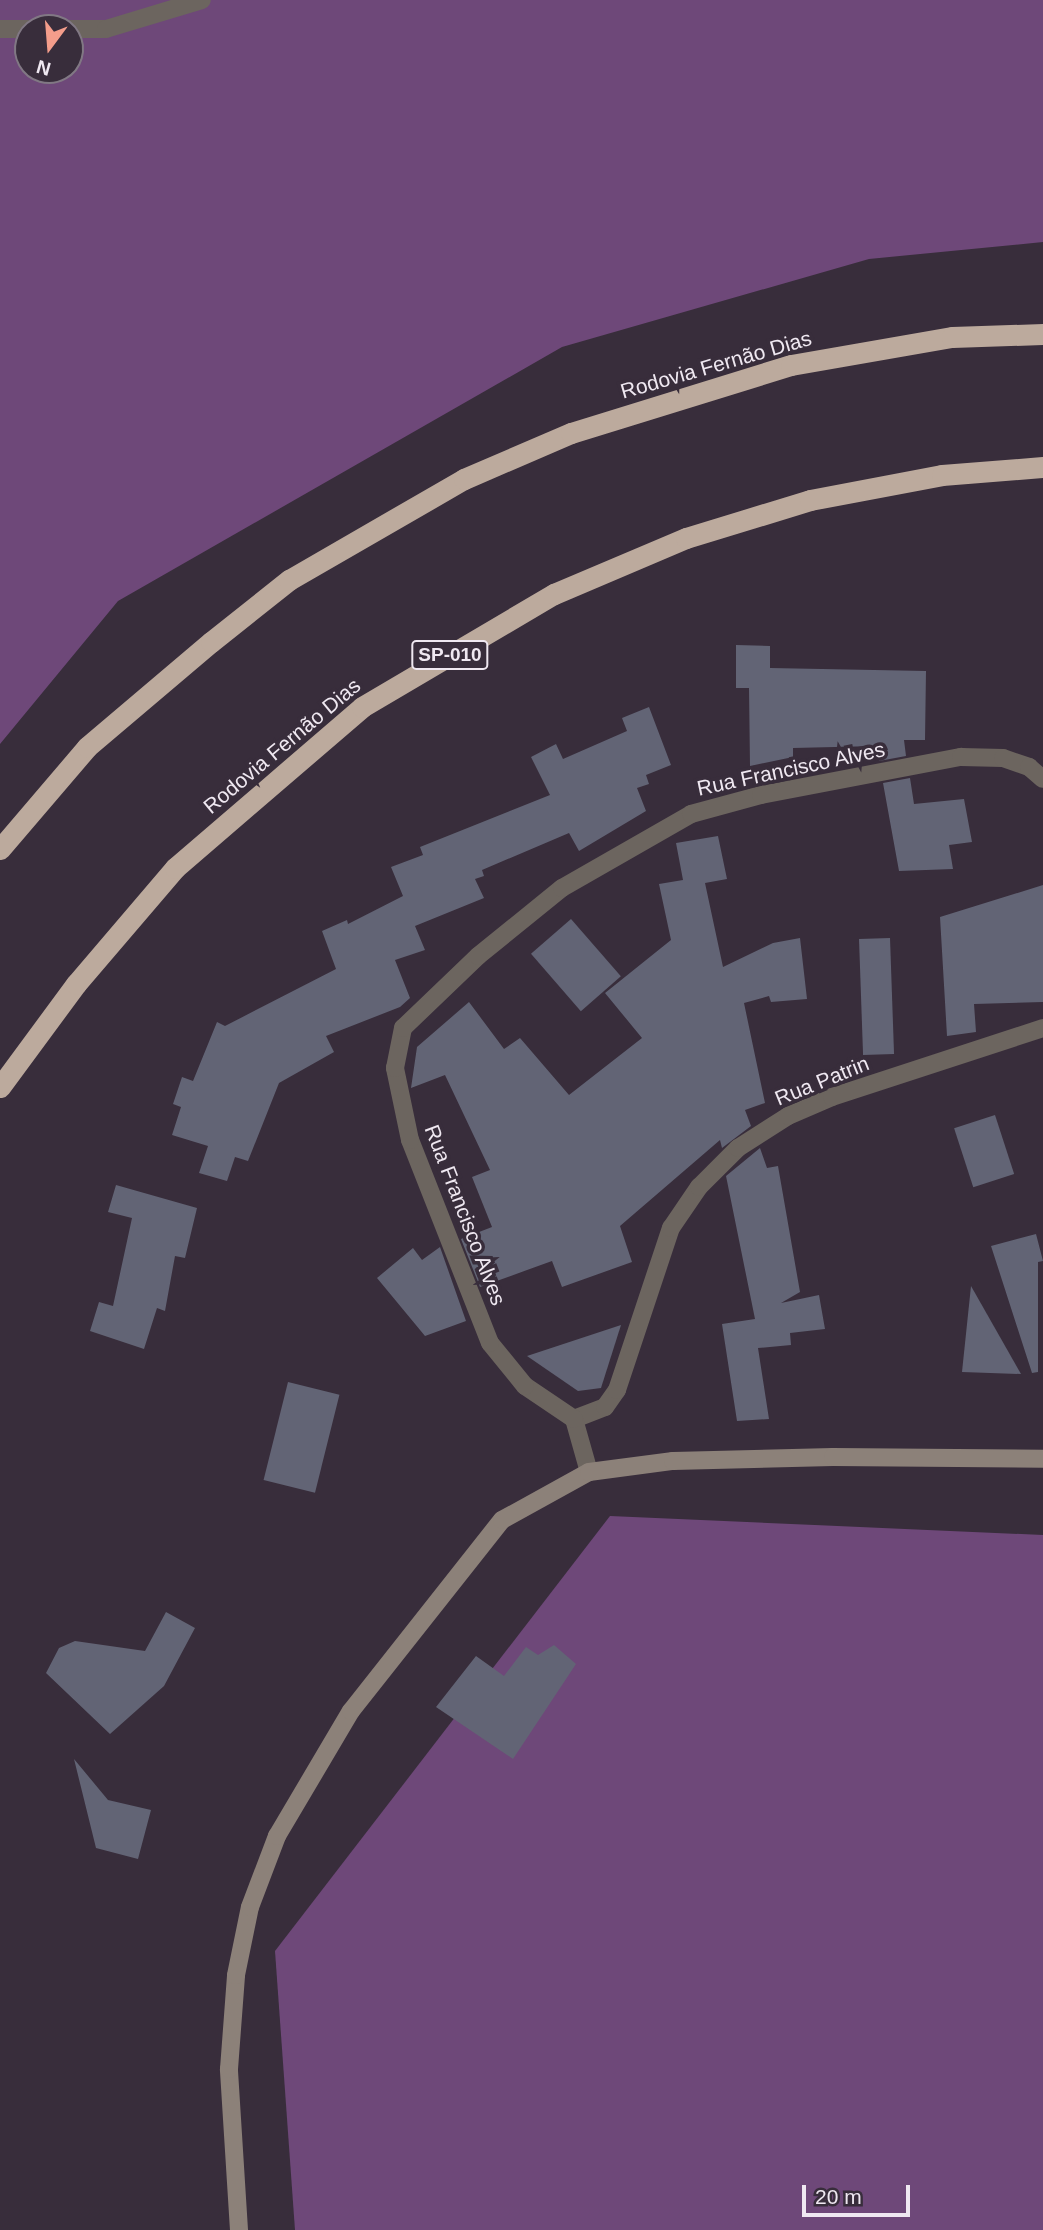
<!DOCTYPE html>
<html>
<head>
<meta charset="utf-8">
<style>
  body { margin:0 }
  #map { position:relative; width:1043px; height:2230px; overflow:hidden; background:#382d3b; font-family:Helvetica,sans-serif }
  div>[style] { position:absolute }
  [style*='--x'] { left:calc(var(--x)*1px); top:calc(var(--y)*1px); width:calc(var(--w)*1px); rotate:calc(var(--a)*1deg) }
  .forest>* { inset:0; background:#6e4879 }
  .building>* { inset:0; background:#626475; transform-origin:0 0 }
  .street>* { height:18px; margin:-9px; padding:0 9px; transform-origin:9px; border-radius:9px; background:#6c655f }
  .secondary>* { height:18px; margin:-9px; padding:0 9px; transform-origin:9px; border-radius:9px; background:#8c8179 }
  .highway>* { height:21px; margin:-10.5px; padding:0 10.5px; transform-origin:10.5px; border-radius:10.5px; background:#bcaa9d }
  span { translate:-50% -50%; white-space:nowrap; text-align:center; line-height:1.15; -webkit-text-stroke:7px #382d3b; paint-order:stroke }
  .shield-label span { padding:2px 5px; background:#382d3b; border:2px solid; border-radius:5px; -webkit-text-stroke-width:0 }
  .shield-label { font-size:19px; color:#efe8f1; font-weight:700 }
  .street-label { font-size:21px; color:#efe8f1 }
  .north { position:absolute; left:14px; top:14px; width:70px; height:70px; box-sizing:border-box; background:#382d3b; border:2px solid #817884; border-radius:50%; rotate:196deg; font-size:19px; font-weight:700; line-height:28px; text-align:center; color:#efe8f1 }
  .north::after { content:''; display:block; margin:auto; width:24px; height:32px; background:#f49d8b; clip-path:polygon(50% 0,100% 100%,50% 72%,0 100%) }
  .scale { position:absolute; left:802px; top:2185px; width:108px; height:32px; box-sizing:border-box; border:4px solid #efe8f1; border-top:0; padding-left:9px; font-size:21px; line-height:24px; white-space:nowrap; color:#efe8f1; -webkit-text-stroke:5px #382d3b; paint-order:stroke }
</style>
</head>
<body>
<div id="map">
  <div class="forest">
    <i style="clip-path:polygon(evenodd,0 0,1043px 0,1043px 242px,869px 259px,562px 347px,118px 601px,0 744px,0 0,28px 28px,70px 28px,70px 70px,28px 70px,28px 28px)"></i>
    <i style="clip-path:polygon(610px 1516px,1043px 1535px,1043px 2230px,295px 2230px,275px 1951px)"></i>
  </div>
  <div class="building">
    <i style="clip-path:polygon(736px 645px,770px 646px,770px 668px,926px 671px,925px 740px,904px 740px,906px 756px,879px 761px,877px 746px,793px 748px,793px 757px,750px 766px,749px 688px,736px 688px)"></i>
    <i style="clip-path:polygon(649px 707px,671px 765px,646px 775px,649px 784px,637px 788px,646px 811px,579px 851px,569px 833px,482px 870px,484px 876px,475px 879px,484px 898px,415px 926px,425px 950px,395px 960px,410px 998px,400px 1007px,326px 1036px,334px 1052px,279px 1083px,248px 1161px,235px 1157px,227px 1181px,199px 1173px,208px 1146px,172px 1135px,181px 1107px,173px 1104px,182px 1077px,193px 1081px,217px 1022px,225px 1026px,336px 969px,322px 931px,347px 920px,348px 924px,403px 896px,391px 867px,423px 855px,420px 847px,550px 795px,531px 757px,556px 744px,563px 759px,627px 731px,622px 718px)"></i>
    <i style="clip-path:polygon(910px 778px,914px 804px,964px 799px,972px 842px,949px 845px,953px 869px,899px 871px,883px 783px)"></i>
    <i style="clip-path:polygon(718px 836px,727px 879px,705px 883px,723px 967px,773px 943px,800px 938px,807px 999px,771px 1002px,769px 996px,744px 1003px,765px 1103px,745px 1110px,751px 1126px,722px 1148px,720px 1140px,620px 1226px,632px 1262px,562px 1287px,552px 1261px,480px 1287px,461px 1239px,492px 1227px,472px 1177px,490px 1170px,445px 1075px,411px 1088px,417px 1047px,469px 1002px,504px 1049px,520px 1038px,569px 1095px,642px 1038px,605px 993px,671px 940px,659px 884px,683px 880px,676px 843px)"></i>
    <i style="clip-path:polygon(1043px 885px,1043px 1002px,974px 1004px,976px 1032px,947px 1036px,940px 917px)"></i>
    <i style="left:571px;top:919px;width:76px;height:53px;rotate:49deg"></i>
    <i style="left:890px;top:938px;width:116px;height:31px;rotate:88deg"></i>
    <i style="left:995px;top:1115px;width:62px;height:43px;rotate:72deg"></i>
    <i style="clip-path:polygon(760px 1148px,767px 1168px,778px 1166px,800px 1292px,781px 1303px,819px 1295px,825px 1329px,790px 1333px,791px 1345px,758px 1348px,769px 1419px,737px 1421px,722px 1324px,755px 1319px,726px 1176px)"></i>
    <i style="clip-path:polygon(116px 1185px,197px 1208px,185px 1258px,175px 1256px,165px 1311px,157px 1308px,144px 1349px,90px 1331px,99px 1302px,113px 1306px,132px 1218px,108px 1212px)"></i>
    <i style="clip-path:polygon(1036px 1234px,1043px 1261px,1038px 1262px,1038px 1372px,1032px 1373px,991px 1246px)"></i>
    <i style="clip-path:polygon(440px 1247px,466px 1321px,425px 1336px,377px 1278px,413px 1248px,422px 1260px)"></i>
    <i style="clip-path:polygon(971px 1286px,1021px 1374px,962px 1372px)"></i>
    <i style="clip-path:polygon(621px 1325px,601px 1388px,578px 1391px,527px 1356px)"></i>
    <i style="left:288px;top:1382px;width:53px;height:101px;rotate:14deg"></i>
    <i style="clip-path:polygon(166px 1612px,195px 1628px,164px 1686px,110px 1734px,46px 1673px,59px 1648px,75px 1641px,145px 1651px)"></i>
    <i style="clip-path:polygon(554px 1645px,576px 1664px,513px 1759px,436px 1707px,476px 1656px,504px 1676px,526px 1647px,538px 1655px)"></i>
    <i style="clip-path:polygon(74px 1759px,108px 1800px,151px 1810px,138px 1859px,96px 1848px)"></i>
  </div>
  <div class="street">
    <i style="--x:0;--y:29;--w:28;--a:0"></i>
    <i style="--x:70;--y:29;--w:36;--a:0"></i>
    <i style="--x:106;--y:29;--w:100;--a:-16.8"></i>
    <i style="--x:574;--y:1419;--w:33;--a:-21"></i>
    <i style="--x:605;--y:1407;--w:21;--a:-55"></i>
    <i style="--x:617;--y:1390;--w:171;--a:-71.6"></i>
    <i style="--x:671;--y:1228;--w:50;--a:-55.7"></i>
    <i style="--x:699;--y:1187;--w:55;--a:-45"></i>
    <i style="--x:738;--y:1148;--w:59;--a:-32.6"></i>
    <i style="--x:788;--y:1116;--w:48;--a:-23.4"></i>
    <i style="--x:832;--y:1097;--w:222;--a:-18.1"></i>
    <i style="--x:589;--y:1472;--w:55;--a:-105.8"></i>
    <i style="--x:574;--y:1419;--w:59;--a:-146"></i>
    <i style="--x:525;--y:1386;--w:55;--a:-129.1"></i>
    <i style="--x:490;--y:1343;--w:218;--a:-111.5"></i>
    <i style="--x:410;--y:1140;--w:74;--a:-101.8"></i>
    <i style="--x:395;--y:1068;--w:41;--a:-78.7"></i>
    <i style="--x:403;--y:1028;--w:104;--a:-43.8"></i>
    <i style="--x:478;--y:956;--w:108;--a:-39"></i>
    <i style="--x:562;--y:888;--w:149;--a:-29.8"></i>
    <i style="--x:691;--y:814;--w:73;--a:-15.2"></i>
    <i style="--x:761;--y:795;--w:204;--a:-10.8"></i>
    <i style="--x:961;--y:757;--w:42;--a:1.4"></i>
    <i style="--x:1003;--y:758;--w:28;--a:19"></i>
    <i style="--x:1029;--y:767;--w:18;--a:41"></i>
  </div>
  <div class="secondary">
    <i style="--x:239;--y:2230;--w:161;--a:-93.6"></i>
    <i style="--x:229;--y:2069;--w:94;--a:-85.7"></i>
    <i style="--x:236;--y:1975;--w:69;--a:-78.4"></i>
    <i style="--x:250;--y:1907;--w:76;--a:-69.2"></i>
    <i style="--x:277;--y:1836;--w:145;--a:-59.4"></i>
    <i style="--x:351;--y:1711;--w:243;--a:-51.7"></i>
    <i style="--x:502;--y:1520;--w:99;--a:-28.9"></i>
    <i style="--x:589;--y:1472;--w:85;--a:-7.5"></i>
    <i style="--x:673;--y:1461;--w:160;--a:-1.4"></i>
    <i style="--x:833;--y:1457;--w:210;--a:0.5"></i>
  </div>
  <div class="highway">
    <i style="--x:0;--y:849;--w:134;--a:-49.5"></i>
    <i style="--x:87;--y:747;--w:162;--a:-40.3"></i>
    <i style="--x:211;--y:642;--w:100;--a:-38.5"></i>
    <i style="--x:289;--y:580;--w:202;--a:-30"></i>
    <i style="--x:464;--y:479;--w:116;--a:-23.3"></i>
    <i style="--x:571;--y:433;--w:230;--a:-17.2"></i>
    <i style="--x:791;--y:365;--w:163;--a:-9.9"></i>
    <i style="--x:952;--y:337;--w:91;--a:-1.9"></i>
    <i style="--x:0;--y:1087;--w:128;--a:-53.6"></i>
    <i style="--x:76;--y:984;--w:153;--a:-49.5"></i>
    <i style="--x:175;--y:868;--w:247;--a:-40.7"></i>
    <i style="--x:362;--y:707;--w:223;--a:-30.5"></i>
    <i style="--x:554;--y:594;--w:143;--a:-23"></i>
    <i style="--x:686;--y:538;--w:130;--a:-17"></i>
    <i style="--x:810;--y:500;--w:134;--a:-10.7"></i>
    <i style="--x:942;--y:475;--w:101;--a:-4.5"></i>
  </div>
  <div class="shield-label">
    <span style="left:450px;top:655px">SP-010</span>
  </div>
  <div class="street-label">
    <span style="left:716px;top:365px;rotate:-16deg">Rodovia Fernão Dias</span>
    <span style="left:282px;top:746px;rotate:-40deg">Rodovia Fernão Dias</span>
    <span style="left:791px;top:769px;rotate:-12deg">Rua Francisco Alves</span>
    <span style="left:822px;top:1081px;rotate:-22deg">Rua Patrin</span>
    <span style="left:465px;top:1215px;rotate:69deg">Rua Francisco Alves</span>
  </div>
  <div class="north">N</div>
  <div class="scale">20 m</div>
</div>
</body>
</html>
